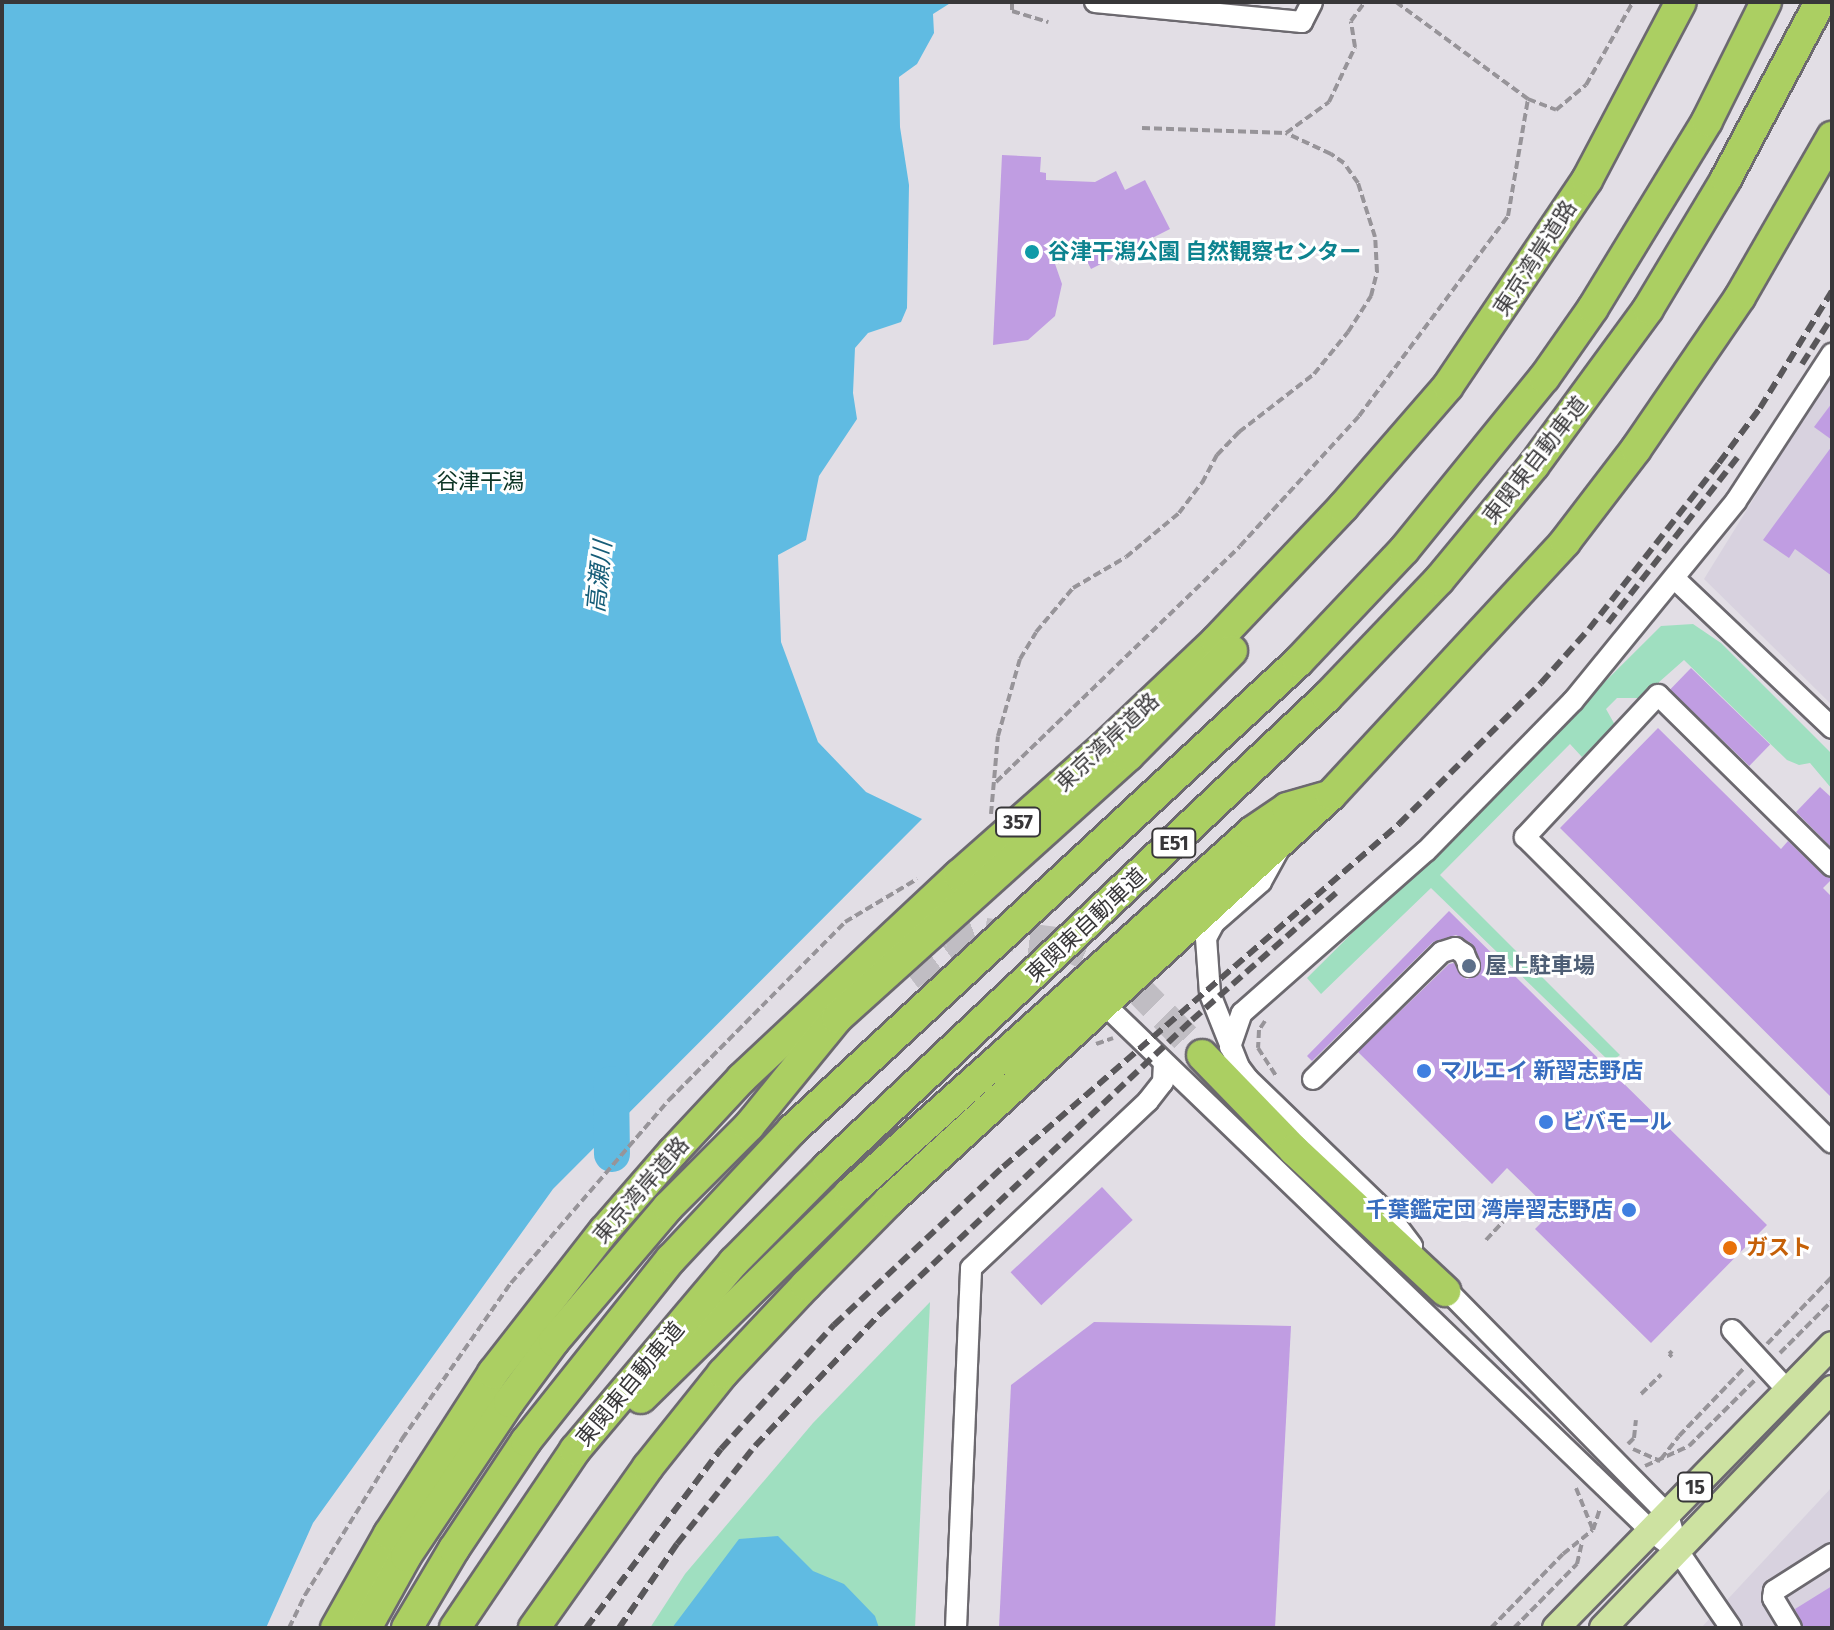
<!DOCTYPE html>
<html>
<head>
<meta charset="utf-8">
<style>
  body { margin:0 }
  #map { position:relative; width:1834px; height:1630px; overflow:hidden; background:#e2dee5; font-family:"Fira Sans","Noto Sans JP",sans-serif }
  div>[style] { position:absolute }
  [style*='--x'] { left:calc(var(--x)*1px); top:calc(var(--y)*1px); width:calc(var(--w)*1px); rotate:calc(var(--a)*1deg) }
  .built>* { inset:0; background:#d8d2df }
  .green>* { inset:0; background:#9fdfc0 }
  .water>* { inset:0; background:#60bbe2 }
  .river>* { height:36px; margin:-18px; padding:0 18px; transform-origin:18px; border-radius:18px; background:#60bbe2 }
  .building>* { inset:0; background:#c09de2; transform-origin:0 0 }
  .highway-tunnel>* { height:30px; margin-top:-15px; transform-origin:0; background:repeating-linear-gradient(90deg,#c0bdc3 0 30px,transparent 0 45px) }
  .path>* { height:4px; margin-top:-2px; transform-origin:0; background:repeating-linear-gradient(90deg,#979499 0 8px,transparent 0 12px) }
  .roads { filter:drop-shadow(2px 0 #6c696f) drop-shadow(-2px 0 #6c696f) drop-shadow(0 2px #6c696f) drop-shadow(0 -2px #6c696f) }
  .minor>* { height:20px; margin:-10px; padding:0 10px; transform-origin:10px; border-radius:10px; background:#fff }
  .major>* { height:26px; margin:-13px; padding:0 13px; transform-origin:13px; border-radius:13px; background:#cde2a1 }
  .highway>* { height:30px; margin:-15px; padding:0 15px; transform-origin:15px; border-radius:15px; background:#abcf62 }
  .rail>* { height:6px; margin-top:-3px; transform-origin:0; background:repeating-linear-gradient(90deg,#59575a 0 12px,transparent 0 18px) }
  .dots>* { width:22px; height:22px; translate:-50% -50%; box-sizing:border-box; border:4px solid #fff; border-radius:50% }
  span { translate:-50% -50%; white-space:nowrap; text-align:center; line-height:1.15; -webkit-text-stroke:6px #fff; paint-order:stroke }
  .shield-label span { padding:2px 6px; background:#fff; border:2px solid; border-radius:6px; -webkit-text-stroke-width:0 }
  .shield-label { font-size:20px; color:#383739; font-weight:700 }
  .culture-label { font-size:22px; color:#0d838f; font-weight:700 }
  .left { translate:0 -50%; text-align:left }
  .street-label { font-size:22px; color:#383739 }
  .park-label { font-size:22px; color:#0d3525 }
  .service-label { font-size:22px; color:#4e5e75; font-weight:700 }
  .shop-label { font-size:22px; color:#366cbe; font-weight:700 }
  .right { translate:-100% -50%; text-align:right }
  .food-label { font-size:22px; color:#c56008; font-weight:700 }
  .water-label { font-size:24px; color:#165d78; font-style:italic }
  .frame { position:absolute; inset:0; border:4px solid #383739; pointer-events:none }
</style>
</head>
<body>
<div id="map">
  <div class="built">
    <i style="clip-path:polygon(1832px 372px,1832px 705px,1704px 579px)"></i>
    <i style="clip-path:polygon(1832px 1487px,1832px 1628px,1701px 1628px)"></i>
  </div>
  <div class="green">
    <i style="clip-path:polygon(1693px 624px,1721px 643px,1832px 754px,1832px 789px,1810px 763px,1799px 765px,1787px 760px,1684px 660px,1641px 698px,1617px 698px,1606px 709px,1615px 725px,1582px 757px,1570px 744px,1440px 875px,1620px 1055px,1610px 1062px,1431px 888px,1321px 994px,1307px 978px,1661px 626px)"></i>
    <i style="clip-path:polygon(930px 1302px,915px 1628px,650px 1628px,685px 1574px,813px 1423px)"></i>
  </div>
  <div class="water">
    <i style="clip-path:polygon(2px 2px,952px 2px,933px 14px,934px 33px,917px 64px,899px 77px,900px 127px,909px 185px,907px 308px,901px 322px,868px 333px,855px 348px,853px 393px,857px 419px,819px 476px,806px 540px,778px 555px,781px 642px,818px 742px,866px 792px,922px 819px,553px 1189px,313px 1523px,266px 1628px,2px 1628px)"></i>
    <i style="clip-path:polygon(778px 1536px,813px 1571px,844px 1584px,875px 1616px,879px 1628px,672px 1628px,739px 1539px)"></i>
  </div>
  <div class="river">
    <i style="--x:611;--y:1084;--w:70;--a:89.2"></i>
  </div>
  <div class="building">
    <i style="clip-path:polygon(1002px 155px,1041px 157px,1040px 172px,1046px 173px,1046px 180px,1095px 182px,1116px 171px,1125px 190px,1145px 180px,1170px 229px,1091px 269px,1079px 245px,1053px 258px,1062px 284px,1055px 316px,1028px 340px,993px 345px)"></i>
    <i style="clip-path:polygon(1832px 403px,1832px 440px,1814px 427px)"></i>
    <i style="clip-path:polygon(1832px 446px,1832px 576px,1795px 549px,1789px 558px,1763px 540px)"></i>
    <i style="left:1691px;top:668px;width:110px;height:30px;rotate:44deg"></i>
    <i style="clip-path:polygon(1658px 728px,1781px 849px,1788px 841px,1823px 875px,1832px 879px,1823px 888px,1832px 897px,1832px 1098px,1560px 828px)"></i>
    <i style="clip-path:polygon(1820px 787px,1832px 798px,1832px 848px,1796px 812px)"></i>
    <i style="clip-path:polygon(1449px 911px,1767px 1225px,1651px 1343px,1535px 1229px,1552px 1212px,1507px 1168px,1492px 1184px,1358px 1052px,1449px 964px,1454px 963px,1461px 976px,1467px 979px,1479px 974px,1481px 962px,1471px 943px,1456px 935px,1433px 942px,1312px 1061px,1307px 1056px)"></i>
    <i style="left:1102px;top:1187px;width:45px;height:125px;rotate:47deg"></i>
    <i style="clip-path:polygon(1094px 1322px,1291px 1326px,1275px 1628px,999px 1628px,1011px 1385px)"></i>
    <i style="clip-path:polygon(1832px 1586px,1832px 1628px,1804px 1628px,1795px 1609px)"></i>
  </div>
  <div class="highway-tunnel">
    <i style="--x:909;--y:976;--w:48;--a:-37.3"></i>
    <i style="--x:947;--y:947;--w:40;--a:-20.2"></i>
    <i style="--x:985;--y:933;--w:73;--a:7.1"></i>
    <i style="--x:1057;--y:942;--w:52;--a:23.6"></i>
    <i style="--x:1105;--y:963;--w:35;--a:37"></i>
    <i style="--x:1133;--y:984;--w:99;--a:45.8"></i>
  </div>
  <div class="path">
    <i style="--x:1012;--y:2;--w:9;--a:90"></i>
    <i style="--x:1012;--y:11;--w:38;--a:17"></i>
    <i style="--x:1396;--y:2;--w:164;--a:36.3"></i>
    <i style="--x:1142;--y:128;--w:144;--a:2"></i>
    <i style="--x:1286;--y:133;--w:53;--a:-35.8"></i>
    <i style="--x:1329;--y:102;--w:61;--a:-64.7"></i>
    <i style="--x:1355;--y:47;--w:26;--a:-99"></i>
    <i style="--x:1351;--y:21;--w:24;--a:-54"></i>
    <i style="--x:996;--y:782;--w:339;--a:-44"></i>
    <i style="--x:1240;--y:546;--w:176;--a:-47.5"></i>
    <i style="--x:1359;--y:416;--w:249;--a:-53.3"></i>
    <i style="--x:1508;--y:216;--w:119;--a:-80.3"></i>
    <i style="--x:1528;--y:99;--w:30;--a:21"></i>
    <i style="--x:1556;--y:110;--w:39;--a:-40"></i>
    <i style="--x:1586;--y:85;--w:95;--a:-60.5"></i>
    <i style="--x:991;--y:814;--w:78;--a:-84.9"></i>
    <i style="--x:998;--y:736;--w:80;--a:-74.1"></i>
    <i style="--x:1020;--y:659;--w:31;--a:-59"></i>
    <i style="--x:1036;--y:632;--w:57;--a:-49.9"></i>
    <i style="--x:1073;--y:588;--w:61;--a:-30.3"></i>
    <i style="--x:1126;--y:557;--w:69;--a:-39.7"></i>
    <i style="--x:1179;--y:513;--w:38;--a:-53"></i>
    <i style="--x:1202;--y:483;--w:32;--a:-62"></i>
    <i style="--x:1217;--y:455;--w:32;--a:-46"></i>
    <i style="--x:1239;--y:432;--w:95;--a:-37.7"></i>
    <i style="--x:1314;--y:374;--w:54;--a:-51"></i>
    <i style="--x:1348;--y:332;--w:43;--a:-57.4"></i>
    <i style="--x:1371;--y:296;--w:25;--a:-76"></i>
    <i style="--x:1377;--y:272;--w:35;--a:-93"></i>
    <i style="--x:1375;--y:237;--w:57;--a:-107.5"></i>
    <i style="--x:1358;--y:183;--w:24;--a:-125"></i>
    <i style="--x:1344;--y:163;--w:16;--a:-145"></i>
    <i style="--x:1331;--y:154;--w:50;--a:-155"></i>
    <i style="--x:1265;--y:1021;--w:11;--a:124"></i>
    <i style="--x:1259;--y:1030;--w:18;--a:93"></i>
    <i style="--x:1258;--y:1048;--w:35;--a:57"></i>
    <i style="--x:1096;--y:1044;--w:18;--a:-19"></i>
    <i style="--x:1486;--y:1240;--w:25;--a:-47"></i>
    <i style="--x:1767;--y:1344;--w:93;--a:-45.9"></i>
    <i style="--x:1780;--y:1353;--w:74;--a:-45"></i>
    <i style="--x:1669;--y:1357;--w:4;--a:-45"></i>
    <i style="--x:1672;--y:1354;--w:4;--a:-135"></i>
    <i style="--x:1641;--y:1394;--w:28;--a:-44"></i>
    <i style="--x:1628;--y:1444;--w:8;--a:-45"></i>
    <i style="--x:1634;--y:1438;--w:18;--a:-84"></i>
    <i style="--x:1633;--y:1449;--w:30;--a:24"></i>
    <i style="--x:1661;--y:1459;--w:29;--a:-52"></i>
    <i style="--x:1679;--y:1436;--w:94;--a:-46.3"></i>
    <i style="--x:1645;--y:1466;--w:48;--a:-24.4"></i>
    <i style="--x:1689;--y:1446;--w:93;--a:-45"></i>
    <i style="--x:1576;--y:1488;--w:45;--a:68"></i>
    <i style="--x:289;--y:1628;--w:37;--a:-64"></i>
    <i style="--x:305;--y:1595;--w:184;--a:-58.1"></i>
    <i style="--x:402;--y:1439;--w:190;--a:-55.1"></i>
    <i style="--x:511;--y:1283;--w:242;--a:-49.2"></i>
    <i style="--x:669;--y:1100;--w:250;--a:-45.3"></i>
    <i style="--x:845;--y:922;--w:84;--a:-30.8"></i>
    <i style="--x:1491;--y:1628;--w:103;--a:-45.8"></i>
    <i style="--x:1563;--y:1554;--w:38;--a:-39"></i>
    <i style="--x:1593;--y:1530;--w:22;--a:-72"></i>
    <i style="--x:1514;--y:1628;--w:90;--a:-45.5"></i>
    <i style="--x:1577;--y:1564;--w:22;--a:-77"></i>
  </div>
  <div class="roads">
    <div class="minor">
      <i style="--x:1095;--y:2;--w:208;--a:5.5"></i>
      <i style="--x:1302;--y:22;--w:22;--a:-63"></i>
      <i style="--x:1674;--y:578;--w:218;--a:43.5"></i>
      <i style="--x:1278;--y:851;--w:35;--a:119"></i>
      <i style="--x:1261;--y:882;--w:62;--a:138.9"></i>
      <i style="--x:1214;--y:923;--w:17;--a:118"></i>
      <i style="--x:1206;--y:938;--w:56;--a:85.9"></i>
      <i style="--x:1210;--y:994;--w:79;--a:68.3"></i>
      <i style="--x:1239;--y:1067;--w:15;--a:53"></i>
      <i style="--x:1248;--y:1079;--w:194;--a:44"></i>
      <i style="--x:1388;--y:1214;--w:40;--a:53"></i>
      <i style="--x:1832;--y:866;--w:244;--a:-135.5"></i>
      <i style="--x:1658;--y:695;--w:195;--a:133.1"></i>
      <i style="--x:1525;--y:837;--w:433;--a:44.9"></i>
      <i style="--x:1104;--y:1004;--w:760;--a:43.93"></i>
      <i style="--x:1651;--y:1531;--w:34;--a:37"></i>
      <i style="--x:1678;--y:1551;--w:93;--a:55.5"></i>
      <i style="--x:1230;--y:1047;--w:36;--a:-71"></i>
      <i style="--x:1242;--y:1013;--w:245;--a:-41.4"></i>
      <i style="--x:1426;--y:851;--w:210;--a:-45.6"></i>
      <i style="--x:1573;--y:701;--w:258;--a:-50.8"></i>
      <i style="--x:1736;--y:501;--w:176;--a:-56.9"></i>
      <i style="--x:1313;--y:1079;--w:181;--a:-44.6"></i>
      <i style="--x:1442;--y:952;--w:14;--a:-17"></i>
      <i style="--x:1455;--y:948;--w:11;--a:34"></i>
      <i style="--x:1464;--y:954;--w:13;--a:67"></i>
      <i style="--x:1439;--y:1282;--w:327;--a:45.5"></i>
      <i style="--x:1668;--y:1515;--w:37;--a:74"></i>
      <i style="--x:1732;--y:1330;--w:83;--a:47.4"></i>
      <i style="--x:956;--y:1628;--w:360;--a:-87.6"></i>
      <i style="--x:971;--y:1268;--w:243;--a:-43.3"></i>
      <i style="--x:1148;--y:1101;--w:24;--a:-52"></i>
      <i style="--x:1163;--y:1082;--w:17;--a:-87"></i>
      <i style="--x:1791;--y:1628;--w:35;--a:-121"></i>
      <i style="--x:1773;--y:1598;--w:7;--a:-82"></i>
      <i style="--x:1774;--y:1591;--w:69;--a:-32.5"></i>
    </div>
    <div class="major">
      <i style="--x:1556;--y:1628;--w:395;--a:-45.7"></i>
      <i style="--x:1603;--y:1628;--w:331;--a:-46.2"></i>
    </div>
    <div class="highway">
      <i style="--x:1202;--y:1055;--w:132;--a:45.9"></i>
      <i style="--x:1294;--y:1150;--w:207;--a:43"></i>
      <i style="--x:641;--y:1398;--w:291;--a:-44.4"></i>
      <i style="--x:849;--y:1194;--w:542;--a:-41.93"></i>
      <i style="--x:1252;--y:832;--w:42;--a:-34.4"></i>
      <i style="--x:1287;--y:808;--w:40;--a:-16"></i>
      <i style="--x:336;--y:1628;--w:108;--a:-60.6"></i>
      <i style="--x:389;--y:1534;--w:192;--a:-57.1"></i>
      <i style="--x:493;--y:1373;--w:180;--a:-52"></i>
      <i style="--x:604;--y:1231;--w:105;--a:-48.9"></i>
      <i style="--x:673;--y:1152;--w:101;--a:-47"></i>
      <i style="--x:742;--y:1078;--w:297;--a:-43.1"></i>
      <i style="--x:959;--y:875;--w:192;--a:-41.4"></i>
      <i style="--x:1103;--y:748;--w:156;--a:-43.4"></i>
      <i style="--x:1216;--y:641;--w:185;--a:-46.5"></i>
      <i style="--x:1343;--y:507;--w:160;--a:-49"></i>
      <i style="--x:1448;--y:386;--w:249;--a:-56"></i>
      <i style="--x:1587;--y:180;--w:201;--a:-62.2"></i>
      <i style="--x:366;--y:1628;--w:82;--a:-60.9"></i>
      <i style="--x:406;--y:1556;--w:185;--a:-56.2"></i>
      <i style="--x:509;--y:1402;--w:76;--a:-53.6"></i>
      <i style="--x:554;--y:1341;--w:176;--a:-49.6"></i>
      <i style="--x:668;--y:1207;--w:115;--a:-45"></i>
      <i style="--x:749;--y:1126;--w:139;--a:-50.8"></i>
      <i style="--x:837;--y:1018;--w:392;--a:-42"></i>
      <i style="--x:1128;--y:756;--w:148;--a:-45.3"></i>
      <i style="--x:407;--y:1628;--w:92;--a:-59.3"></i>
      <i style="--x:454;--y:1549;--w:130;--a:-56.3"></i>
      <i style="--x:526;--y:1441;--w:233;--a:-51.5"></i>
      <i style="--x:671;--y:1259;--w:177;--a:-46.8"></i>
      <i style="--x:792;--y:1130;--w:689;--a:-42.77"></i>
      <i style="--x:1298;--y:662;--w:154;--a:-46.6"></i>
      <i style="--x:1404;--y:550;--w:222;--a:-50.9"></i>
      <i style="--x:1544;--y:378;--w:85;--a:-55"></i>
      <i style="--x:1593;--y:308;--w:219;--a:-58.6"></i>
      <i style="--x:1707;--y:121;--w:133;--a:-63.6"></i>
      <i style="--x:455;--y:1628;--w:215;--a:-56"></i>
      <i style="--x:575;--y:1450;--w:246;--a:-49.8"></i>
      <i style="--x:734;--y:1262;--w:132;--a:-45.3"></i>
      <i style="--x:827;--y:1168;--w:687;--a:-43.29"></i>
      <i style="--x:1327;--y:697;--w:162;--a:-46.3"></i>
      <i style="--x:1439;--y:580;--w:149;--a:-50.4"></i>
      <i style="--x:1534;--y:465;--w:193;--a:-53.8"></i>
      <i style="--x:1648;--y:309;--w:152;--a:-59"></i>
      <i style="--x:1726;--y:179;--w:200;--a:-62"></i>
      <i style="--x:534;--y:1628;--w:197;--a:-54.7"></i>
      <i style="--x:648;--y:1467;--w:120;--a:-51.4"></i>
      <i style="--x:723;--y:1373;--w:121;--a:-46.7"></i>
      <i style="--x:806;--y:1285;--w:118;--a:-45.3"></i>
      <i style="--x:889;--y:1201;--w:600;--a:-42.57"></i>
      <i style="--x:1331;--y:795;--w:345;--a:-47.2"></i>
      <i style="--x:1565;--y:542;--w:117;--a:-52.6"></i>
      <i style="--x:1636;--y:449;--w:184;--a:-55.6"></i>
      <i style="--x:1740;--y:297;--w:185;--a:-60.1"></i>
    </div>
  </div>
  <div class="rail">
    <i style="--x:1802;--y:364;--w:56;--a:-57.4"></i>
    <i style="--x:1608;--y:623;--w:216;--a:-52"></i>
    <i style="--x:586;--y:1628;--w:224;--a:-53"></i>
    <i style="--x:721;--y:1449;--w:168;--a:-47.7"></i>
    <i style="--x:834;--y:1325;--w:231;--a:-43.1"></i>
    <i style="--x:1003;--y:1167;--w:524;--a:-40.9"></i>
    <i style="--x:1399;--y:824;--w:200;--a:-44.8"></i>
    <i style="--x:1541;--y:683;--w:72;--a:-48.4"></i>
    <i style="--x:1589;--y:629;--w:211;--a:-51.9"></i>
    <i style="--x:1719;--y:463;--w:69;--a:-53.3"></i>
    <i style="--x:1760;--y:408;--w:137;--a:-58.4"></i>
    <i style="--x:619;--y:1628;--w:102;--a:-55.4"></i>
    <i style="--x:677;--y:1544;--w:125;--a:-51.5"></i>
    <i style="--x:755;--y:1446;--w:182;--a:-46.6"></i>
    <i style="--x:880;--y:1314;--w:429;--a:-43.3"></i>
    <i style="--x:1192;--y:1020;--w:192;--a:-41.4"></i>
  </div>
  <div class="dots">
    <i style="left:1032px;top:252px;background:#0f9aa8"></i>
    <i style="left:1469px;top:966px;background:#5c6f8a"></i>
    <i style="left:1424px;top:1071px;background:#3f7fe0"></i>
    <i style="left:1546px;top:1122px;background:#3f7fe0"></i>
    <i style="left:1629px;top:1210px;background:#3f7fe0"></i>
    <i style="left:1730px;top:1248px;background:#e8710a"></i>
  </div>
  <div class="shield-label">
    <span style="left:1018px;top:822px">357</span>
    <span style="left:1174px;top:843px">E51</span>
    <span style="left:1695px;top:1487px">15</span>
  </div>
  <div class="culture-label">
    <span class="left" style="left:1048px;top:252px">谷津干潟公園 自然観察センター</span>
  </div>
  <div class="street-label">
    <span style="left:1535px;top:258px;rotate:-57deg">東京湾岸道路</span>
    <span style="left:1535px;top:460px;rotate:-52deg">東関東自動車道</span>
    <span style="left:1107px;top:742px;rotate:-43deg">東京湾岸道路</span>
    <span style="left:1086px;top:925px;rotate:-43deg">東関東自動車道</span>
    <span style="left:641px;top:1190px;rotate:-49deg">東京湾岸道路</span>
    <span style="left:630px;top:1384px;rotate:-50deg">東関東自動車道</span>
  </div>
  <div class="park-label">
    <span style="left:480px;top:482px">谷津干潟</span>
  </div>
  <div class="service-label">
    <span class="left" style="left:1485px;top:966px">屋上駐車場</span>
  </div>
  <div class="shop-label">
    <span class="left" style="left:1440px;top:1071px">マルエイ 新習志野店</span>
    <span class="left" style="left:1562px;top:1122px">ビバモール</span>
    <span class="right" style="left:1613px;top:1210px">千葉鑑定団 湾岸習志野店</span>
  </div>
  <div class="food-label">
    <span class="left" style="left:1746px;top:1248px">ガスト</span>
  </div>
  <div class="water-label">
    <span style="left:600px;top:577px;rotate:-84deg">高瀬川</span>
  </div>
  <div class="frame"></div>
</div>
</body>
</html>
